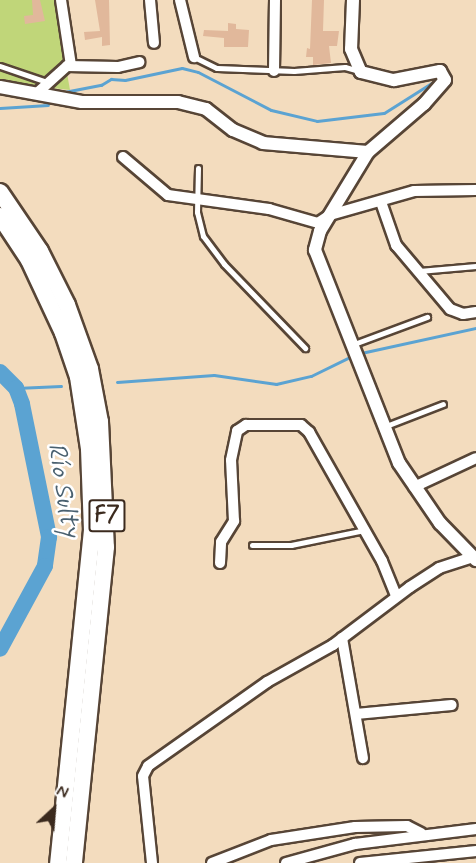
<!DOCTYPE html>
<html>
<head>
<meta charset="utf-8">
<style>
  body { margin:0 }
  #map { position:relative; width:476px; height:863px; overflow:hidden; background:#f3dcbe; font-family:Mynerve,sans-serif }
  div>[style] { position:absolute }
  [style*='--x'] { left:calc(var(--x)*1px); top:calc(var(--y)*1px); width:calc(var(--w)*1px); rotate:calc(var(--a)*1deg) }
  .green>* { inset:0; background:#c0d679 }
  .stream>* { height:3px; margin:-1.5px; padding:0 1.5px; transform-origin:1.5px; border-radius:1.5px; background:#5ba3d2 }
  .river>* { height:16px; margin:-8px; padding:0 8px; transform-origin:8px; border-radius:8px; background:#5ba3d2 }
  .building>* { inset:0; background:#e1b89b }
  .roads { filter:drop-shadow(2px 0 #574536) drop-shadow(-2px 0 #574536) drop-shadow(0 2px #574536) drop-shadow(0 -2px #574536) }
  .service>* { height:5px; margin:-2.5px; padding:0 2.5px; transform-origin:2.5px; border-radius:2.5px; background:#fff }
  .minor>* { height:10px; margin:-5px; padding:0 5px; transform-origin:5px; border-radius:5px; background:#fff }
  .tertiary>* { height:12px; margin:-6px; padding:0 6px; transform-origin:6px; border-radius:6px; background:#fff }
  .trunk>* { height:16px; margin:-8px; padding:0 8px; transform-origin:8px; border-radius:8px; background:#fff }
  span { translate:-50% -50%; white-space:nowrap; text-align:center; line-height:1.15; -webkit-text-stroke:5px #fff; paint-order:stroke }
  .shield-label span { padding:2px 4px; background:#fff; border:2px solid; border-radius:4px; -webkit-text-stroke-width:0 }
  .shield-label { font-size:22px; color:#3b2a1e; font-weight:700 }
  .water-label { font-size:26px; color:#49606f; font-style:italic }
  .north { position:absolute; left:24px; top:779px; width:60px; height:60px; -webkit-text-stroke:4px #fff; paint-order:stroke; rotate:26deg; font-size:16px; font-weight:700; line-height:24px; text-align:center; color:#3b2a1e }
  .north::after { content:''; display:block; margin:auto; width:21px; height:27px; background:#3b2a1e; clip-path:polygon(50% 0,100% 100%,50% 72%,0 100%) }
</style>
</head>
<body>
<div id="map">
  <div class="green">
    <i style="clip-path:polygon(0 0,54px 0,70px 90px,0 82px)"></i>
  </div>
  <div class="stream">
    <i style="--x:64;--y:92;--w:38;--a:-11"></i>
    <i style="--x:101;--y:85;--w:12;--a:-31"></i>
    <i style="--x:111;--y:79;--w:14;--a:4"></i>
    <i style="--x:125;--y:80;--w:58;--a:-11.9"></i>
    <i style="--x:182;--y:68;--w:16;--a:14"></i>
    <i style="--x:198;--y:72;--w:82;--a:27.5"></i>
    <i style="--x:271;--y:110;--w:47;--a:13.4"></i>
    <i style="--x:317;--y:121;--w:67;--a:-6.8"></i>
    <i style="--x:384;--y:113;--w:58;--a:-32.3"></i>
    <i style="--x:0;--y:108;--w:48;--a:-3.6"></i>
    <i style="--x:361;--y:353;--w:118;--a:-12.3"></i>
    <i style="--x:117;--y:382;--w:97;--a:-4.1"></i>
    <i style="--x:214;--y:375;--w:63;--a:8.3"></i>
    <i style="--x:276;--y:384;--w:36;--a:-13"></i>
    <i style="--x:311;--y:376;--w:48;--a:-26"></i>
    <i style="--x:16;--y:388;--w:45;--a:-2.5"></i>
  </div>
  <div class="river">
    <i style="--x:0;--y:372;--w:23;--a:45"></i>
    <i style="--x:16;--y:388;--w:17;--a:69"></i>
    <i style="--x:22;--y:404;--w:136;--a:78.5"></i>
    <i style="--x:49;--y:537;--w:29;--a:98"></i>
    <i style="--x:45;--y:566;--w:94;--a:118.5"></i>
  </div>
  <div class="building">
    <i style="clip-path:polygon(32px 0,40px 0,45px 21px,25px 24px,24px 16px,33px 15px)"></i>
    <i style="clip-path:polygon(95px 0,109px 0,110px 45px,102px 46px,102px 37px,85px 40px,84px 32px,100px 31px)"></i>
    <i style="clip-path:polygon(312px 0,324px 0,323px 31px,339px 31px,337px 46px,329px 46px,331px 63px,313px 65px,313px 57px,306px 57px,307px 48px,310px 49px)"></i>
    <i style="clip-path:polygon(228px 23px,236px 24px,236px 29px,249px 30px,248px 47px,224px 47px,224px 38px,203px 36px,204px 30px,228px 31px)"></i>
  </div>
  <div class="roads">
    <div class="service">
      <i style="--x:194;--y:57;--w:25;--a:26"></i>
      <i style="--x:217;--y:68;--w:77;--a:2.2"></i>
      <i style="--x:294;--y:71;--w:51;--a:-4.5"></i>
      <i style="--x:345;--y:67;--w:15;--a:16"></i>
      <i style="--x:0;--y:66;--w:50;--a:18.8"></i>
      <i style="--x:198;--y:168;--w:44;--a:91.3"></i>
      <i style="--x:197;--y:212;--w:25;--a:76"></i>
      <i style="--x:203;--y:236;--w:35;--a:53"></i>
      <i style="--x:224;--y:264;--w:117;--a:46"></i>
      <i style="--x:419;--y:271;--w:57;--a:-5"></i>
      <i style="--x:354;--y:344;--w:78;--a:-20.3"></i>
      <i style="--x:386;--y:426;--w:61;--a:-21.1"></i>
      <i style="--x:252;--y:545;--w:39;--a:0"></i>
      <i style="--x:291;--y:545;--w:76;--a:-11.5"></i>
    </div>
    <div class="minor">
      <i style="--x:61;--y:0;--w:66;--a:81.3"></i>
      <i style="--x:150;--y:0;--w:43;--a:84.7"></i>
      <i style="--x:180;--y:0;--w:59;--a:76.2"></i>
      <i style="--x:274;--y:71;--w:71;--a:-89.2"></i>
      <i style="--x:36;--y:94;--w:42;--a:-42.1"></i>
      <i style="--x:67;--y:66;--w:51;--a:1.1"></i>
      <i style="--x:118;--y:67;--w:22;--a:-13"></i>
      <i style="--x:123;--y:157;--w:59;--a:40.2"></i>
      <i style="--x:168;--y:195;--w:102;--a:7.9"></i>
      <i style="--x:269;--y:209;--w:51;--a:15.9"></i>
      <i style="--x:318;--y:223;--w:14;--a:-34"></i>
      <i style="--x:330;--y:215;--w:87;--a:-15.9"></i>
      <i style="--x:414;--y:191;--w:62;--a:-0.9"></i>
      <i style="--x:381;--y:202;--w:46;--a:70.8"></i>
      <i style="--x:396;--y:245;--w:84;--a:49.8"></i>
      <i style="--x:450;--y:309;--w:14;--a:21"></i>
      <i style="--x:463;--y:314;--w:13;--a:-9"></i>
      <i style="--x:414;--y:487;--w:68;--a:-25.1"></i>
      <i style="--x:220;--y:563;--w:21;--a:-87"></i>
      <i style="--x:221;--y:542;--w:25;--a:-58"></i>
      <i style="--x:234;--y:521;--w:61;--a:-92.8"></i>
      <i style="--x:231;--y:460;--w:30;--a:-78"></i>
      <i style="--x:237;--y:431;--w:11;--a:-34"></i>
      <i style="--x:246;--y:425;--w:55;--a:0"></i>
      <i style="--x:301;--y:425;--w:11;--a:41"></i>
      <i style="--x:309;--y:432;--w:148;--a:60.5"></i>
      <i style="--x:382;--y:561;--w:38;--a:68"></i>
      <i style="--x:342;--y:638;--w:122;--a:80.1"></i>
      <i style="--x:356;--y:714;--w:96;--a:-5.4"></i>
      <i style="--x:152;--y:863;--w:87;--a:-95.9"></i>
      <i style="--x:143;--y:776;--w:11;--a:-63"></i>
      <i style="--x:148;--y:766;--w:146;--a:-35.2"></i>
      <i style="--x:267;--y:682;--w:76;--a:-29.3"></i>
      <i style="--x:333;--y:645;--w:96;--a:-37"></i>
      <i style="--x:410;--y:587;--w:35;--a:-33"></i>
      <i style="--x:439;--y:568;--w:36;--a:-18"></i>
      <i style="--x:212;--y:863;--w:63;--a:-21.3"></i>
      <i style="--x:271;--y:840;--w:85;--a:-8.8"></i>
      <i style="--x:355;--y:827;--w:52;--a:-1.1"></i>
      <i style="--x:407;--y:826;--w:16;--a:27"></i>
      <i style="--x:286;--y:863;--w:72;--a:-15.4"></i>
      <i style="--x:355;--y:844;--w:122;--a:-7.1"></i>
      <i style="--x:360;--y:863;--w:117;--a:-5.9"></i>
    </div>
    <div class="tertiary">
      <i style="--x:353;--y:0;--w:49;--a:92.3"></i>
      <i style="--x:351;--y:49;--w:25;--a:67"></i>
      <i style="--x:361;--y:72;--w:34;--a:14"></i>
      <i style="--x:394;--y:80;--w:47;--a:-11.1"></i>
      <i style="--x:440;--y:71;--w:10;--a:61"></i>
      <i style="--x:445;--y:80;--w:32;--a:131"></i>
      <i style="--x:424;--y:104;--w:74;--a:139.4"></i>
      <i style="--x:368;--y:152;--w:92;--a:121.3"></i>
      <i style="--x:320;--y:231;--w:20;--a:105"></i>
      <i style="--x:315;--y:250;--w:229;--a:68.5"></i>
      <i style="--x:399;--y:463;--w:73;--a:55.7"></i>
      <i style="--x:440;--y:523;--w:52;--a:45.8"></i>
      <i style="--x:0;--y:87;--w:83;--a:10.4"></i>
      <i style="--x:82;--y:102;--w:96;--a:0"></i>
      <i style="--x:178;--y:102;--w:29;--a:14"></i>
      <i style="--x:206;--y:109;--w:34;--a:38"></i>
      <i style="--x:233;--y:130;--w:33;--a:23"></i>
      <i style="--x:263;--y:143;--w:105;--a:4.9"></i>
    </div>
    <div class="trunk">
      <i style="--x:0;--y:192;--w:71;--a:55.9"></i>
      <i style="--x:40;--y:251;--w:60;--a:63.4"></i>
      <i style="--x:67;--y:305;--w:68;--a:70.2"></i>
      <i style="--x:90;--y:369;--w:54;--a:79.3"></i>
      <i style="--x:100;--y:422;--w:125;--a:87.3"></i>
      <i style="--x:106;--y:547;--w:318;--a:95.8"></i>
      <i style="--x:0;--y:216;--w:53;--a:56.6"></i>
      <i style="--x:29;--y:260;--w:81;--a:65"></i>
      <i style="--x:63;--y:333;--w:46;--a:71.2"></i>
      <i style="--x:78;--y:377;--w:73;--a:81.3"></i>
      <i style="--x:89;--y:449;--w:81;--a:87.9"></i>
      <i style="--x:92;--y:530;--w:335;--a:95.8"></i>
    </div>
  </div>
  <div class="shield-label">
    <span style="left:107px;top:516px">F7</span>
  </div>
  <div class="water-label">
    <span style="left:62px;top:490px;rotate:81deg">Río Sulty</span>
  </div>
  <div class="north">N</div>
</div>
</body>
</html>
